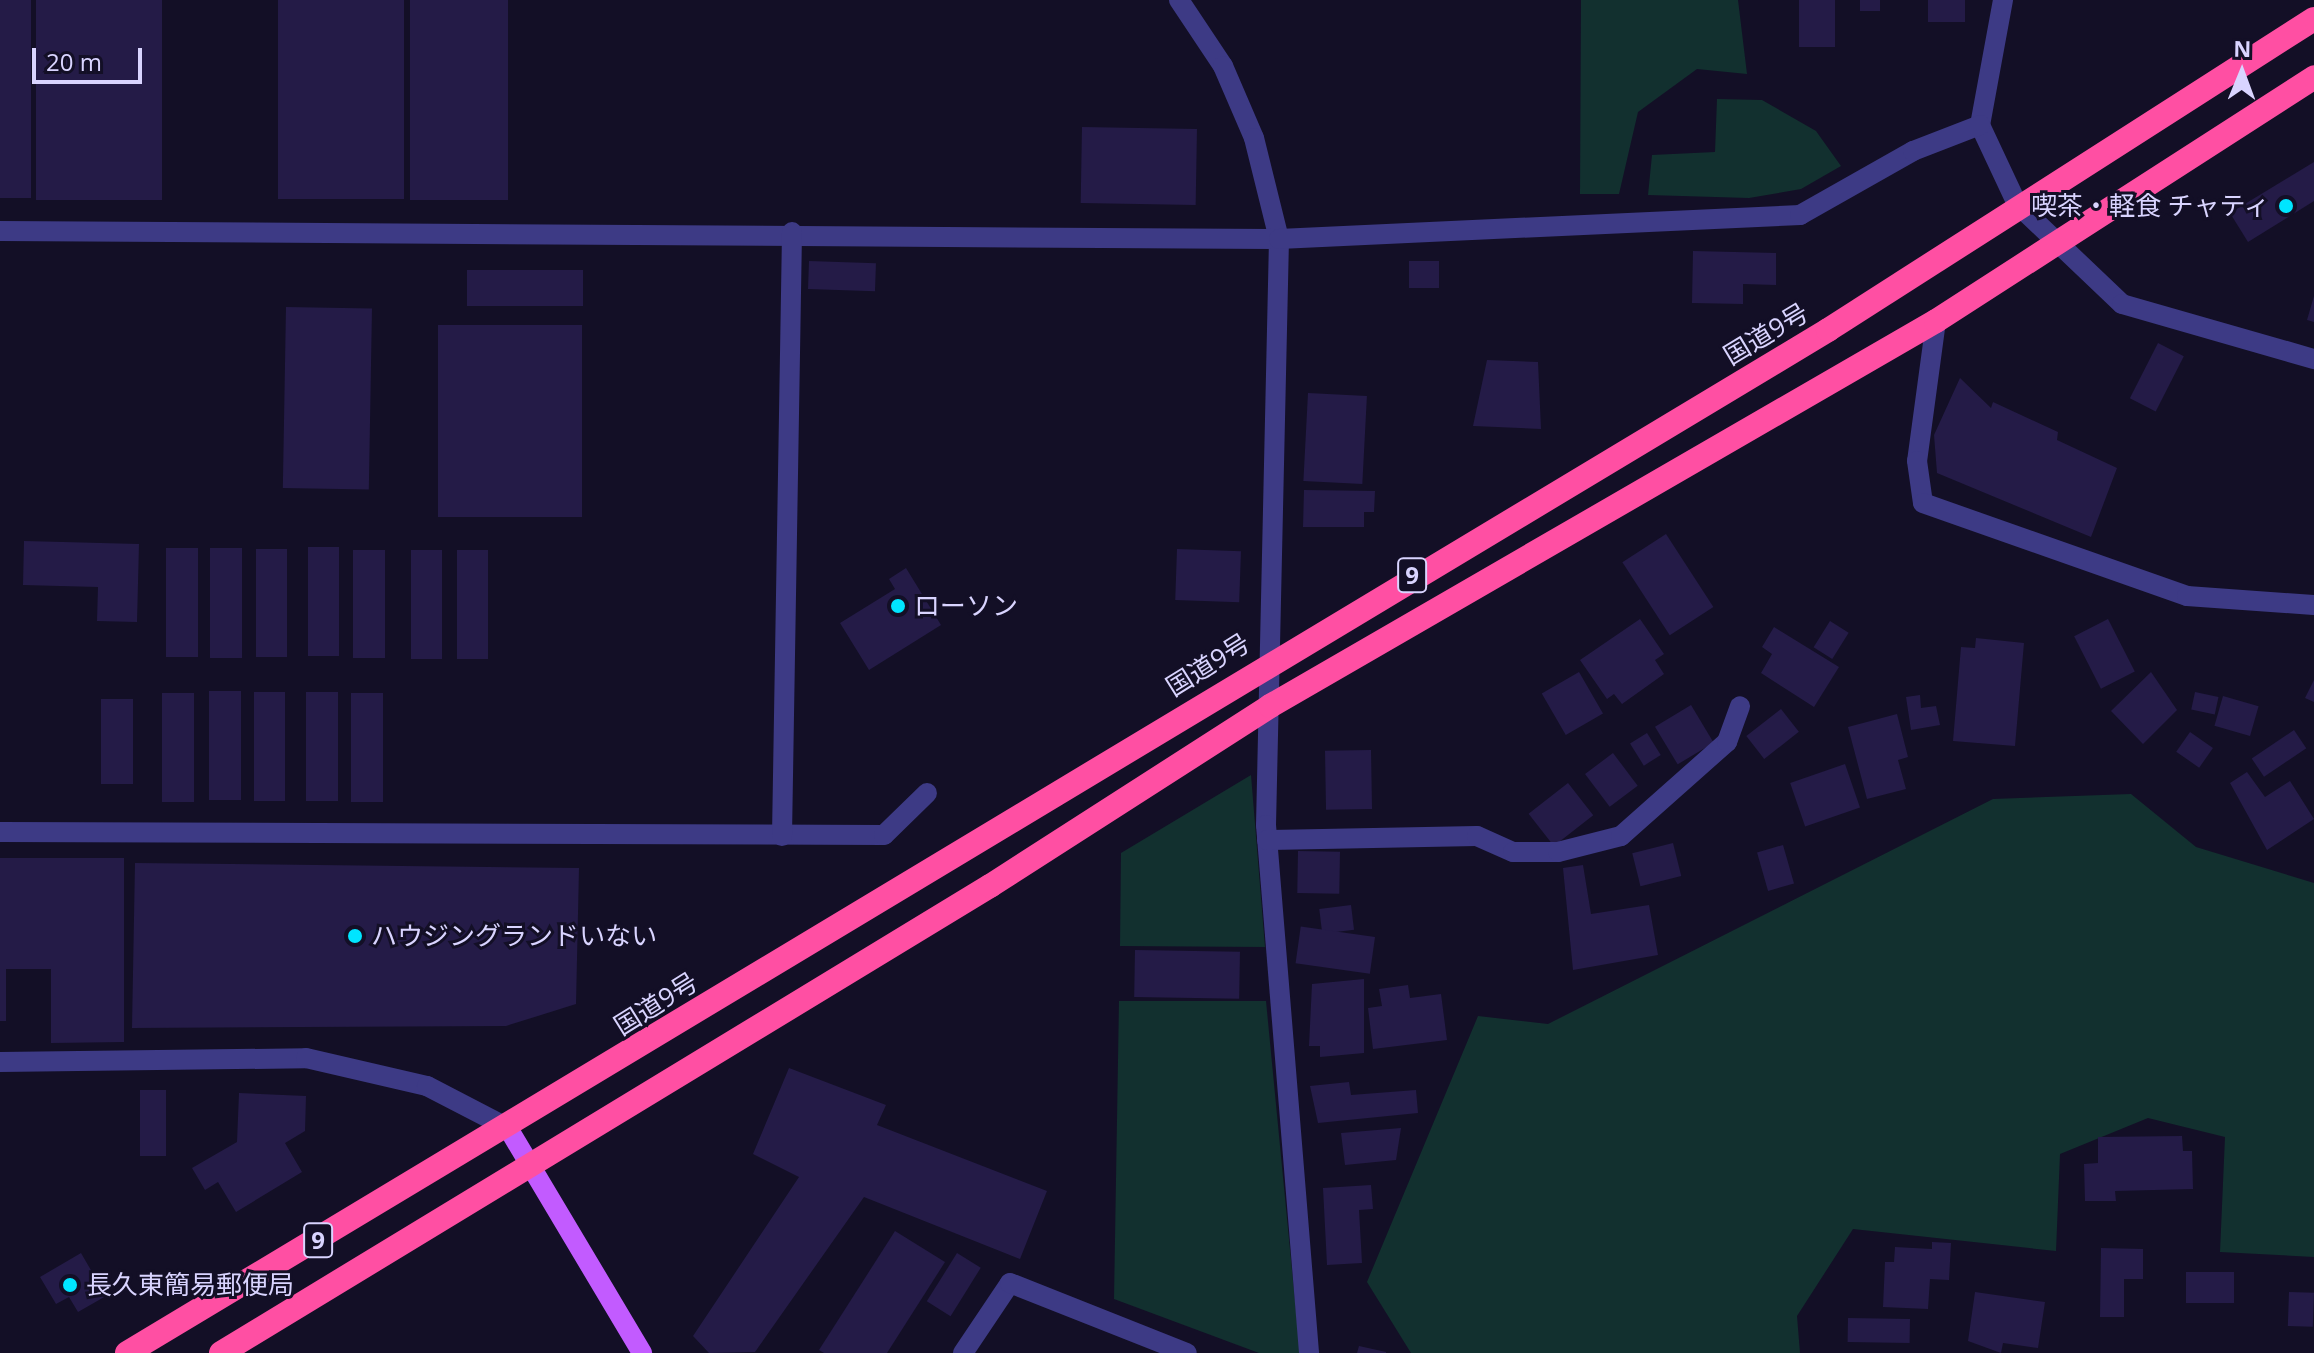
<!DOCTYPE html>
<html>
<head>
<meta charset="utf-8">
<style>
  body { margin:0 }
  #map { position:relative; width:2314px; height:1353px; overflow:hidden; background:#130f26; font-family:"Open Sans","Noto Sans JP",sans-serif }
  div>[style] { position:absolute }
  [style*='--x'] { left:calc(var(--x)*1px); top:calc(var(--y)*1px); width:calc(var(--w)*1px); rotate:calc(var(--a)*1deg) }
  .green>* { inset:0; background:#12302f }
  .building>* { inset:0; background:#241b47; transform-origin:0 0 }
  .minor>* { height:20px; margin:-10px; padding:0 10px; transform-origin:10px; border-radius:10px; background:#3d3a85 }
  .major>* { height:20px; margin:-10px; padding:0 10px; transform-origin:10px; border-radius:10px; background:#c25bff }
  .highway>* { height:24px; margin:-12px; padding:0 12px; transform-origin:12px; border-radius:12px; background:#ff4fa3 }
  .dots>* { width:22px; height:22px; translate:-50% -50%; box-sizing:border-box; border:4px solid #130f26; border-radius:50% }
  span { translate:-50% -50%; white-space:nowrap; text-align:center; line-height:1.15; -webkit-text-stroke:6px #130f26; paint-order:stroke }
  .shield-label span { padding:2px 6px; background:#130f26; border:2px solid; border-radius:6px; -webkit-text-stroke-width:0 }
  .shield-label { font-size:24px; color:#d9d4ff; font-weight:700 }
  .poi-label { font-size:26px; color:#d9d4ff }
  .right { translate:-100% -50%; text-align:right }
  .left { translate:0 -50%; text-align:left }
  .street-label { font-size:26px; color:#d9d4ff }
  .north { position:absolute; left:2202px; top:32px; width:80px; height:80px; -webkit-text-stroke:6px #130f26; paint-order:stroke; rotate:1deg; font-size:22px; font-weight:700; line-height:32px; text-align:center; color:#d9d4ff }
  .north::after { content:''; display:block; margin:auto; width:28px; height:36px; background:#d9d4ff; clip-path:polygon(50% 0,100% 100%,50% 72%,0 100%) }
  .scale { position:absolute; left:32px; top:48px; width:110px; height:36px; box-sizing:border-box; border:4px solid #d9d4ff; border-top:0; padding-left:10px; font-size:24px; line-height:28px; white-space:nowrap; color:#d9d4ff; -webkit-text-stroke:6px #130f26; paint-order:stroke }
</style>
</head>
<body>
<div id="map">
  <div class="green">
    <i style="clip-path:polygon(1581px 0,1738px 0,1747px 74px,1697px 69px,1638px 112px,1619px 194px,1580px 194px)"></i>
    <i style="clip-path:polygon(1717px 99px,1762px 100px,1816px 131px,1841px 166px,1801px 189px,1749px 198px,1648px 195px,1652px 155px,1715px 152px)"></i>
    <i style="clip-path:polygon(1251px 775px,1265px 947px,1120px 946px,1121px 853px)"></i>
    <i style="clip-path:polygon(2131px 794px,2196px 847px,2314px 883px,2314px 1257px,2220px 1252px,2225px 1137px,2148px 1118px,2060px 1154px,2056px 1251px,1853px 1229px,1797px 1316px,1800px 1353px,1411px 1353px,1367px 1282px,1478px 1016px,1548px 1024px,1993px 799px)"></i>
    <i style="clip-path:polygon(1119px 1001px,1266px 1001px,1300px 1353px,1259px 1353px,1114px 1299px)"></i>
  </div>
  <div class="building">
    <i style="left:0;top:0;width:31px;height:198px"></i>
    <i style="left:36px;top:0;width:126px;height:200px"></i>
    <i style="left:278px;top:0;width:126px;height:199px"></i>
    <i style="left:410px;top:0;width:98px;height:200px"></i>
    <i style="left:1799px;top:0;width:36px;height:47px"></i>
    <i style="left:1860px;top:0;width:20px;height:11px"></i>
    <i style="left:1928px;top:0;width:37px;height:22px"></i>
    <i style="left:1082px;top:127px;width:115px;height:76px;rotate:1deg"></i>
    <i style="clip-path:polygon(2314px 162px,2314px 201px,2248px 242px,2230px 213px)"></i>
    <i style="clip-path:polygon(1693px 251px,1776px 253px,1776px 285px,1743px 284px,1743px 304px,1692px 303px)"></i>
    <i style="left:809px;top:261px;width:67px;height:28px;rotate:2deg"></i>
    <i style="left:1409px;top:261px;width:30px;height:27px"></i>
    <i style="left:467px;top:270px;width:116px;height:36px"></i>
    <i style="clip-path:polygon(2314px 296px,2314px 322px,2307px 320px)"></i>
    <i style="left:286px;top:307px;width:86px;height:181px;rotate:1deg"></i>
    <i style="left:438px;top:325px;width:144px;height:192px"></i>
    <i style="left:2158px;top:343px;width:29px;height:62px;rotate:27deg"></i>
    <i style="clip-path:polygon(1487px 360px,1538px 362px,1541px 429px,1473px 426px)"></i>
    <i style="clip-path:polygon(1960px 378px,1991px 408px,1993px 402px,2058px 432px,2057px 440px,2117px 468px,2091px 537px,1937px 473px,1934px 435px)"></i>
    <i style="left:1308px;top:393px;width:59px;height:88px;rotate:3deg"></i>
    <i style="clip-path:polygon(1304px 490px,1375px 491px,1374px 512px,1364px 512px,1364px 527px,1303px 527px)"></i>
    <i style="left:1666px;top:534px;width:87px;height:52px;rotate:57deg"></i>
    <i style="clip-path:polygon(24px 541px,139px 544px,137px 622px,97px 621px,98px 587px,23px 585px)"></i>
    <i style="left:308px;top:547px;width:31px;height:109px"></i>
    <i style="left:166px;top:548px;width:32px;height:109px"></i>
    <i style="left:210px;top:548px;width:32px;height:110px"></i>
    <i style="left:256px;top:549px;width:31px;height:108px"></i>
    <i style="left:1177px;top:549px;width:64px;height:51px;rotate:2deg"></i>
    <i style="left:353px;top:550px;width:32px;height:108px"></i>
    <i style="left:411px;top:550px;width:31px;height:109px"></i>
    <i style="left:457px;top:550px;width:31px;height:109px"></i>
    <i style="clip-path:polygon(906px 568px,941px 625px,869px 670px,840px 623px,895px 589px,889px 579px)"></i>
    <i style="clip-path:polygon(1640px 619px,1664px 654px,1655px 660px,1664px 674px,1622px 704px,1614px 694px,1607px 699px,1580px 660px)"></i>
    <i style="left:2108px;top:619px;width:59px;height:38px;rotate:63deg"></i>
    <i style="left:1830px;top:621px;width:22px;height:31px;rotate:32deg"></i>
    <i style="clip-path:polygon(1774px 627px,1839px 667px,1814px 707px,1761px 673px,1772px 654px,1762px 647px)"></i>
    <i style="clip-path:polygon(1976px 638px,2024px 643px,2015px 746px,1953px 741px,1961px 647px,1975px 648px)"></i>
    <i style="left:1579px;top:672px;width:48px;height:43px;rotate:60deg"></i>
    <i style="clip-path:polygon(2151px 672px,2177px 710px,2143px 744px,2111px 711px)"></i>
    <i style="clip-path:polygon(2314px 680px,2314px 702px,2305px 698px)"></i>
    <i style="left:209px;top:691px;width:32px;height:109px"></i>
    <i style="left:254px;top:692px;width:31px;height:109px"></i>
    <i style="left:306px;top:692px;width:32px;height:109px"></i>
    <i style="left:2195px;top:692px;width:24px;height:18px;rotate:12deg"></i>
    <i style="left:162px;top:693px;width:32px;height:109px"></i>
    <i style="left:351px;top:693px;width:32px;height:109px"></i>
    <i style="clip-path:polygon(1920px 695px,1921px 708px,1936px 706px,1940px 725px,1911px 730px,1906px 697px)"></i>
    <i style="left:2223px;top:696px;width:37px;height:31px;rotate:16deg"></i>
    <i style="left:101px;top:699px;width:32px;height:85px"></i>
    <i style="left:1691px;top:705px;width:44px;height:42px;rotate:59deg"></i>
    <i style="left:1781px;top:709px;width:29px;height:44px;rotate:52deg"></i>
    <i style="clip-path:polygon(1897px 714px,1908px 757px,1898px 760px,1906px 789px,1867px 799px,1848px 727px)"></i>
    <i style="left:2294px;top:730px;width:22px;height:51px;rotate:56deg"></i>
    <i style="left:2190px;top:732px;width:28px;height:24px;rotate:35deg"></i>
    <i style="left:1647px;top:733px;width:26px;height:20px;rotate:58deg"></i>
    <i style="left:1371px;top:750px;width:59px;height:46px;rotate:89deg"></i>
    <i style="left:1613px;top:753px;width:41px;height:35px;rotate:53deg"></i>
    <i style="left:1845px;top:764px;width:46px;height:58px;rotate:71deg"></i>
    <i style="clip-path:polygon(2247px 772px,2265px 797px,2290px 781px,2314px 819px,2267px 850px,2230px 783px)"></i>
    <i style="left:1568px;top:783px;width:41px;height:50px;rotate:52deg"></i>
    <i style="left:1673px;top:843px;width:34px;height:42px;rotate:76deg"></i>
    <i style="left:1783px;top:845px;width:40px;height:27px;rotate:74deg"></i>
    <i style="left:1298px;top:851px;width:42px;height:42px;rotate:1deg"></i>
    <i style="clip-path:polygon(0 858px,124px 858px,124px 1042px,51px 1043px,51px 969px,6px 969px,6px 1021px,0 1021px)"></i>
    <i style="clip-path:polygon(135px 863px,579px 868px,576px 1004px,506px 1026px,132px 1028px)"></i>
    <i style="clip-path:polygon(1583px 865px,1591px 914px,1649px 905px,1658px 955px,1573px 970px,1563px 868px)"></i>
    <i style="left:1351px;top:905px;width:25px;height:32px;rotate:83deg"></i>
    <i style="left:1375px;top:937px;width:37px;height:75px;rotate:98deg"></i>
    <i style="left:1135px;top:950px;width:105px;height:47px;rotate:1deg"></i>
    <i style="clip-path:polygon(1364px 979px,1364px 1053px,1320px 1057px,1320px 1046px,1309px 1046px,1312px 984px)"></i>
    <i style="clip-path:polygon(1408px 985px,1410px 998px,1441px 994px,1447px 1040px,1373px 1049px,1368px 1008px,1382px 1006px,1379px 989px)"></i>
    <i style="clip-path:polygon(789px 1068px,886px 1105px,877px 1125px,1047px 1191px,1020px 1259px,864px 1197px,755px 1352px,709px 1353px,693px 1336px,799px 1177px,753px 1154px)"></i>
    <i style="clip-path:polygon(1349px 1082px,1351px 1095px,1416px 1090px,1418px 1113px,1318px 1123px,1310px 1086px)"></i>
    <i style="left:140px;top:1090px;width:26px;height:66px"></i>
    <i style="clip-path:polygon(239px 1093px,306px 1096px,305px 1131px,285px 1143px,302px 1172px,236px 1212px,218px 1182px,205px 1190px,192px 1168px,237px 1142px)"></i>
    <i style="clip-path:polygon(1401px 1128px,1396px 1160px,1345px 1165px,1341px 1133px)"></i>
    <i style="clip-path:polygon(2182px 1136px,2183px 1151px,2192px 1151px,2193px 1189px,2115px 1191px,2116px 1201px,2085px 1201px,2084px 1164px,2098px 1163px,2098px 1137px)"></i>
    <i style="clip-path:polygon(1371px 1185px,1373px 1209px,1359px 1210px,1362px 1263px,1327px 1265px,1323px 1188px)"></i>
    <i style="clip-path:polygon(895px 1231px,945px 1262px,887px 1353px,824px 1353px,819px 1350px)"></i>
    <i style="clip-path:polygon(1932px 1242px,1951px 1243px,1949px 1280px,1930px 1279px,1928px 1309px,1883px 1307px,1885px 1262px,1894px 1262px,1895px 1247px,1932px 1249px)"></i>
    <i style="clip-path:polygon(2101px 1248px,2143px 1249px,2143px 1279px,2124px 1279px,2124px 1317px,2100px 1317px)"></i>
    <i style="clip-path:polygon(81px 1253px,106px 1296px,78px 1312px,69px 1297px,56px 1304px,40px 1277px)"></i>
    <i style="left:957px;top:1253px;width:28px;height:57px;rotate:32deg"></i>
    <i style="left:2186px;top:1272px;width:48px;height:31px"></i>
    <i style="clip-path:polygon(1975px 1292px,2045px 1302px,2038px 1348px,2003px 1343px,2001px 1353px,1968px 1341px)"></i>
    <i style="left:2289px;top:1292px;width:25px;height:34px;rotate:2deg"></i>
    <i style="left:1848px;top:1318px;width:62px;height:24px;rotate:1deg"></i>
    <i style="clip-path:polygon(1359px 1346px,1386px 1352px,1386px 1353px,1357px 1353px)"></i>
  </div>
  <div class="minor">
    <i style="--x:1179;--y:0;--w:79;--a:56.3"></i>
    <i style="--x:1223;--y:66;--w:78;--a:66.7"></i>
    <i style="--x:1254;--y:138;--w:104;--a:76.1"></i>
    <i style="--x:1279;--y:239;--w:586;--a:91.27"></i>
    <i style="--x:1266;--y:825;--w:530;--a:85.34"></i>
    <i style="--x:2003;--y:0;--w:127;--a:100.4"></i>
    <i style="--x:1980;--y:125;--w:87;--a:64.9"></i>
    <i style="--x:2017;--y:204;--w:145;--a:43.6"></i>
    <i style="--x:2122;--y:304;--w:200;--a:16"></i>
    <i style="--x:0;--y:231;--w:1279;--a:0.36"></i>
    <i style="--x:1279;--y:239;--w:522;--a:-2.64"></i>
    <i style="--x:1800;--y:215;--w:130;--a:-29.5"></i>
    <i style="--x:1913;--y:151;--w:72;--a:-21.2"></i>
    <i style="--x:1936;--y:321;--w:141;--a:97.7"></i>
    <i style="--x:1917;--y:461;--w:42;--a:81.9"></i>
    <i style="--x:1923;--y:503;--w:280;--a:19.4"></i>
    <i style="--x:2187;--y:596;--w:127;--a:4.1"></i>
    <i style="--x:0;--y:832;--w:884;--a:0.19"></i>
    <i style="--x:884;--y:835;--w:60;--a:-44.3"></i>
    <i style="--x:782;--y:836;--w:604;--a:-89.05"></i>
    <i style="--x:1267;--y:840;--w:210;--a:-1.1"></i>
    <i style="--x:1477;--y:836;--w:39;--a:24"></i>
    <i style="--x:1513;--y:852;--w:45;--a:0"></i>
    <i style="--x:1558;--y:852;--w:65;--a:-14.3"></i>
    <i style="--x:1621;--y:836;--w:142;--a:-41.6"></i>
    <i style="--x:1727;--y:742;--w:38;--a:-70"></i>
    <i style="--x:0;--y:1062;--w:306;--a:-0.7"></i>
    <i style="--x:306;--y:1058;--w:124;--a:13"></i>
    <i style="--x:427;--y:1086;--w:91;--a:27.4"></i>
    <i style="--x:963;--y:1353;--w:84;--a:-56.1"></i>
    <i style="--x:1010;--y:1283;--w:190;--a:21.6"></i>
  </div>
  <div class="major">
    <i style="--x:508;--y:1128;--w:262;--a:59.2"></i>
  </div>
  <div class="highway">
    <i style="--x:127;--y:1353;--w:1985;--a:-31.02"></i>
    <i style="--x:1828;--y:330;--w:577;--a:-32.62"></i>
    <i style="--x:221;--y:1353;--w:900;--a:-31.27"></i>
    <i style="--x:990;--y:886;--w:333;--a:-32.7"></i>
    <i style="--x:1270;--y:706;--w:769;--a:-30.03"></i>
    <i style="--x:1936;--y:321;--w:450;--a:-32.8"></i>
  </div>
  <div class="dots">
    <i style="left:2286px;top:206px;background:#00e5ff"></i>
    <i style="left:898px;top:606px;background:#00e5ff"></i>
    <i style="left:355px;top:936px;background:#00e5ff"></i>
    <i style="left:70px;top:1285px;background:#00e5ff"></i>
  </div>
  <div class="shield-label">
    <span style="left:1412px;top:575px">9</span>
    <span style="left:318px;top:1240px">9</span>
  </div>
  <div class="poi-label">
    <span class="right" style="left:2270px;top:206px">喫茶・軽食 チャティ</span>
    <span class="left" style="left:914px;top:606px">ローソン</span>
    <span class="left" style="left:371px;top:936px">ハウジングランドいない</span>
    <span class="left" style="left:86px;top:1285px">長久東簡易郵便局</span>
  </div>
  <div class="street-label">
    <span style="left:1766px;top:334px;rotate:-31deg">国道9号</span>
    <span style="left:1208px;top:665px;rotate:-32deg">国道9号</span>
    <span style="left:656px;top:1004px;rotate:-32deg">国道9号</span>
  </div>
  <div class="north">N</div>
  <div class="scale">20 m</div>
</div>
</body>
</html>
